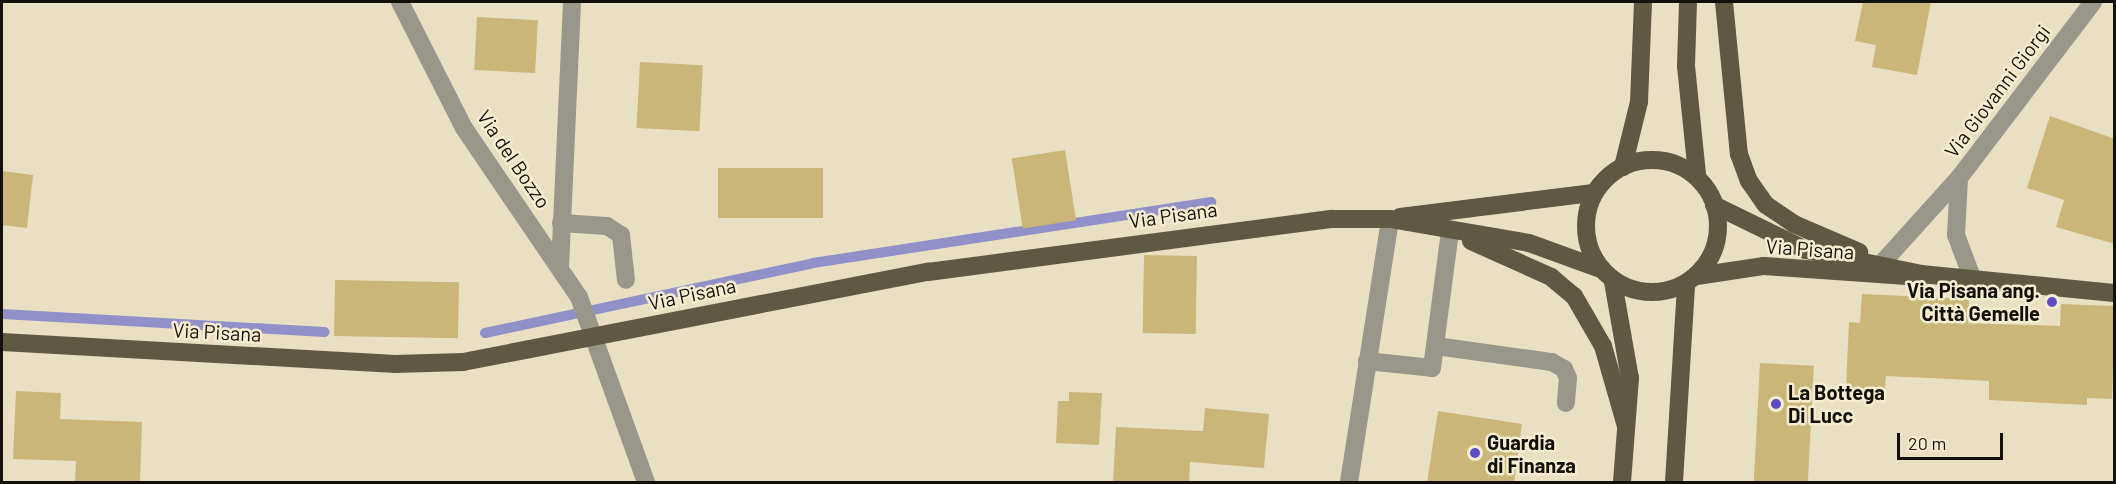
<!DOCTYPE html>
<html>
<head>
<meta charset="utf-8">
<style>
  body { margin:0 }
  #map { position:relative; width:2116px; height:484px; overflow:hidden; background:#e9e0c4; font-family:Barlow,sans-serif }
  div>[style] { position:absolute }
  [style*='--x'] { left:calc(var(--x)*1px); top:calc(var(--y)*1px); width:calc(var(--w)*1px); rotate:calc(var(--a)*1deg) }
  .stream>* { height:10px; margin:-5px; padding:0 5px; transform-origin:5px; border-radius:5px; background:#9290c9 }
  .building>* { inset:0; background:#c9b678; transform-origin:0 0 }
  .minor>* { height:18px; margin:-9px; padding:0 9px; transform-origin:9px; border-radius:9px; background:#99968a }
  .major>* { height:18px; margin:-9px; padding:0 9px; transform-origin:9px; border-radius:9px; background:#5f5944 }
  .major>.ring { margin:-9px; padding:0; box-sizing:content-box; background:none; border:18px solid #5f5944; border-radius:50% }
  .dots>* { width:16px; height:16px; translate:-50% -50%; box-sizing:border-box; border:3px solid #f6edd1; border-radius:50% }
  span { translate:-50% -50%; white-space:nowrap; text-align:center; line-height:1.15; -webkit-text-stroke:5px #f6edd1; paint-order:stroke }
  .street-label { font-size:20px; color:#131007 }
  .poi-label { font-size:20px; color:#131007; font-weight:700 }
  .right { translate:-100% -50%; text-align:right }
  .left { translate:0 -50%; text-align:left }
  .frame { position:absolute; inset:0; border:3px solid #131007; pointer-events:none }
  .scale { position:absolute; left:1897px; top:433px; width:106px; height:27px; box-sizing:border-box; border:3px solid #131007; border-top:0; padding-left:8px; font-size:18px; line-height:21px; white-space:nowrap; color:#131007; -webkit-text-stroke:4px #f6edd1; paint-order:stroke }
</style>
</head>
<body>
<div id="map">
  <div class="stream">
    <i style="--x:2;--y:314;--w:323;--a:3.2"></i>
    <i style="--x:485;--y:333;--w:335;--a:-12"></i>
    <i style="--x:813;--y:263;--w:403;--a:-8.7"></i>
  </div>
  <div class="building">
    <i style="clip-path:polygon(1863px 2px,1931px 2px,1917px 75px,1872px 67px,1876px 45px,1855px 41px)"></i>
    <i style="left:477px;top:17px;width:61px;height:53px;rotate:3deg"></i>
    <i style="left:640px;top:62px;width:63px;height:66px;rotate:3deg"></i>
    <i style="clip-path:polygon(2050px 116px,2115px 139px,2115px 244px,2056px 227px,2064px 200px,2027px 188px)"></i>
    <i style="left:1065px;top:150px;width:71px;height:54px;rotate:81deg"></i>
    <i style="left:718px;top:168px;width:105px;height:50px"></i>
    <i style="clip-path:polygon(2px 171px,33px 175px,27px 228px,2px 225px)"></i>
    <i style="left:1144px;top:255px;width:53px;height:78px;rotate:1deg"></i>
    <i style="left:335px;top:280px;width:124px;height:56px;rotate:1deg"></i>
    <i style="clip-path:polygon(1862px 294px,1969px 299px,1968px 323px,2060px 326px,2061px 304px,2115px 306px,2112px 399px,2087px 398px,2087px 405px,1989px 400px,1989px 381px,1950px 379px,1886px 376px,1885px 390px,1846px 388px,1849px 322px,1860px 323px)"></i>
    <i style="left:1760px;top:363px;width:54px;height:120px;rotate:3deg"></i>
    <i style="clip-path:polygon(16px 391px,61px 393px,60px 419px,142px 422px,140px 483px,75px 483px,76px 461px,13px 459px)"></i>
    <i style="clip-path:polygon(1069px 392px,1102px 393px,1099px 445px,1056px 443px,1058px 401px,1069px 401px)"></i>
    <i style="clip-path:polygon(1205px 408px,1269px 414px,1264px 468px,1190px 462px,1189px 483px,1113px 483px,1116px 427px,1203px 431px)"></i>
    <i style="clip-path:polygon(1438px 411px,1522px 424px,1514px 483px,1427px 483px)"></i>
  </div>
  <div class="minor">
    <i style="--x:400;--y:2;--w:141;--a:63.1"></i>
    <i style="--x:464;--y:128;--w:204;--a:55.8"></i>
    <i style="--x:579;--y:297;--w:197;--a:70.1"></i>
    <i style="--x:1959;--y:178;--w:57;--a:93"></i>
    <i style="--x:1956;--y:235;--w:48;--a:69.3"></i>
    <i style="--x:561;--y:223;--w:46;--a:3.7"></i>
    <i style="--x:607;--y:226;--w:17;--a:33"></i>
    <i style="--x:621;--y:235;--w:45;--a:83.7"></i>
    <i style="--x:1883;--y:262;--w:113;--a:-47.9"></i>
    <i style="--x:1959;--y:178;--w:221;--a:-52.7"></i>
    <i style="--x:560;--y:267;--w:265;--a:-87.4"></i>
    <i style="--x:1436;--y:346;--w:117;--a:7.9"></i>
    <i style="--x:1552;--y:362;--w:14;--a:30"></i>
    <i style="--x:1564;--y:369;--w:10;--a:66"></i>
    <i style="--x:1568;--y:378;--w:25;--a:95"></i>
    <i style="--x:1367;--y:361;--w:65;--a:6.1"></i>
    <i style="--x:1432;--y:368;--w:137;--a:-82.5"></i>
    <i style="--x:1349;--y:482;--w:266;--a:-81.1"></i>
  </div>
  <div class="major">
    <i style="--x:1688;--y:2;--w:64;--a:91.8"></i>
    <i style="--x:1686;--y:66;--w:109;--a:84.2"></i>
    <i style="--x:1724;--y:2;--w:153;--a:84.4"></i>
    <i style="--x:1739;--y:154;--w:29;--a:70"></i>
    <i style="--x:1749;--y:181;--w:29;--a:55"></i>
    <i style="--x:1766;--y:205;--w:34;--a:34"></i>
    <i style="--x:1794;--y:224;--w:71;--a:23.3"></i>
    <i class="ring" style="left:1586px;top:160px;width:114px;height:114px"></i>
    <i style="--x:1623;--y:167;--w:67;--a:-76.2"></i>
    <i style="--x:1639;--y:102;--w:100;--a:-87.7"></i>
    <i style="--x:1714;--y:205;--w:102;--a:26.1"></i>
    <i style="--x:1806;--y:250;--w:117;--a:11.8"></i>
    <i style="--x:1921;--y:274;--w:194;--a:5.6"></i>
    <i style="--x:1400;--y:217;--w:195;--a:-7.1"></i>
    <i style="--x:1471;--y:241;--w:88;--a:24.2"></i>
    <i style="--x:1551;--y:277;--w:30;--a:40"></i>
    <i style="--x:1574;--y:296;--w:58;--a:59.9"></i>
    <i style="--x:1603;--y:346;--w:83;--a:74"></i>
    <i style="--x:1697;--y:276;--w:68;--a:-8.5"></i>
    <i style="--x:1764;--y:266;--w:143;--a:4"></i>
    <i style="--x:1613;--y:282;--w:97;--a:80"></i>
    <i style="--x:1630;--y:378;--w:104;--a:94.4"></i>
    <i style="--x:2;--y:342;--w:394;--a:3.2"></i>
    <i style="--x:395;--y:364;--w:68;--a:-1.7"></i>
    <i style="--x:463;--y:362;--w:474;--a:-11"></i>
    <i style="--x:928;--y:272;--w:408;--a:-7.5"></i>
    <i style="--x:1333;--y:219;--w:57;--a:0"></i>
    <i style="--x:1390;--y:219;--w:141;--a:9.8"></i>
    <i style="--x:1529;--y:243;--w:77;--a:19.9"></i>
    <i style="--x:1674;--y:482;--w:198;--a:-86.5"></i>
  </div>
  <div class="dots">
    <i style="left:2052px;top:302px;background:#5f4cc4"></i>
    <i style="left:1776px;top:404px;background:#5f4cc4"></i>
    <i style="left:1475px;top:453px;background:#5f4cc4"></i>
  </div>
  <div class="street-label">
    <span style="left:1997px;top:91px;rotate:-53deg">Via Giovanni Giorgi</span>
    <span style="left:514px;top:159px;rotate:56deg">Via del Bozzo</span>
    <span style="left:1173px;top:215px;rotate:-8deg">Via Pisana</span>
    <span style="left:1810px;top:249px;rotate:4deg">Via Pisana</span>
    <span style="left:692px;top:294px;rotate:-12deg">Via Pisana</span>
    <span style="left:217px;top:332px;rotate:3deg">Via Pisana</span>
  </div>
  <div class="poi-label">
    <span class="right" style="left:2040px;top:302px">Via Pisana ang.<br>Città Gemelle</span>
    <span class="left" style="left:1788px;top:404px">La Bottega<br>Di Lucc</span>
    <span class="left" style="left:1487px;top:454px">Guardia<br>di Finanza</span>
  </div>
  <div class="frame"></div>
  <div class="scale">20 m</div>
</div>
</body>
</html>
